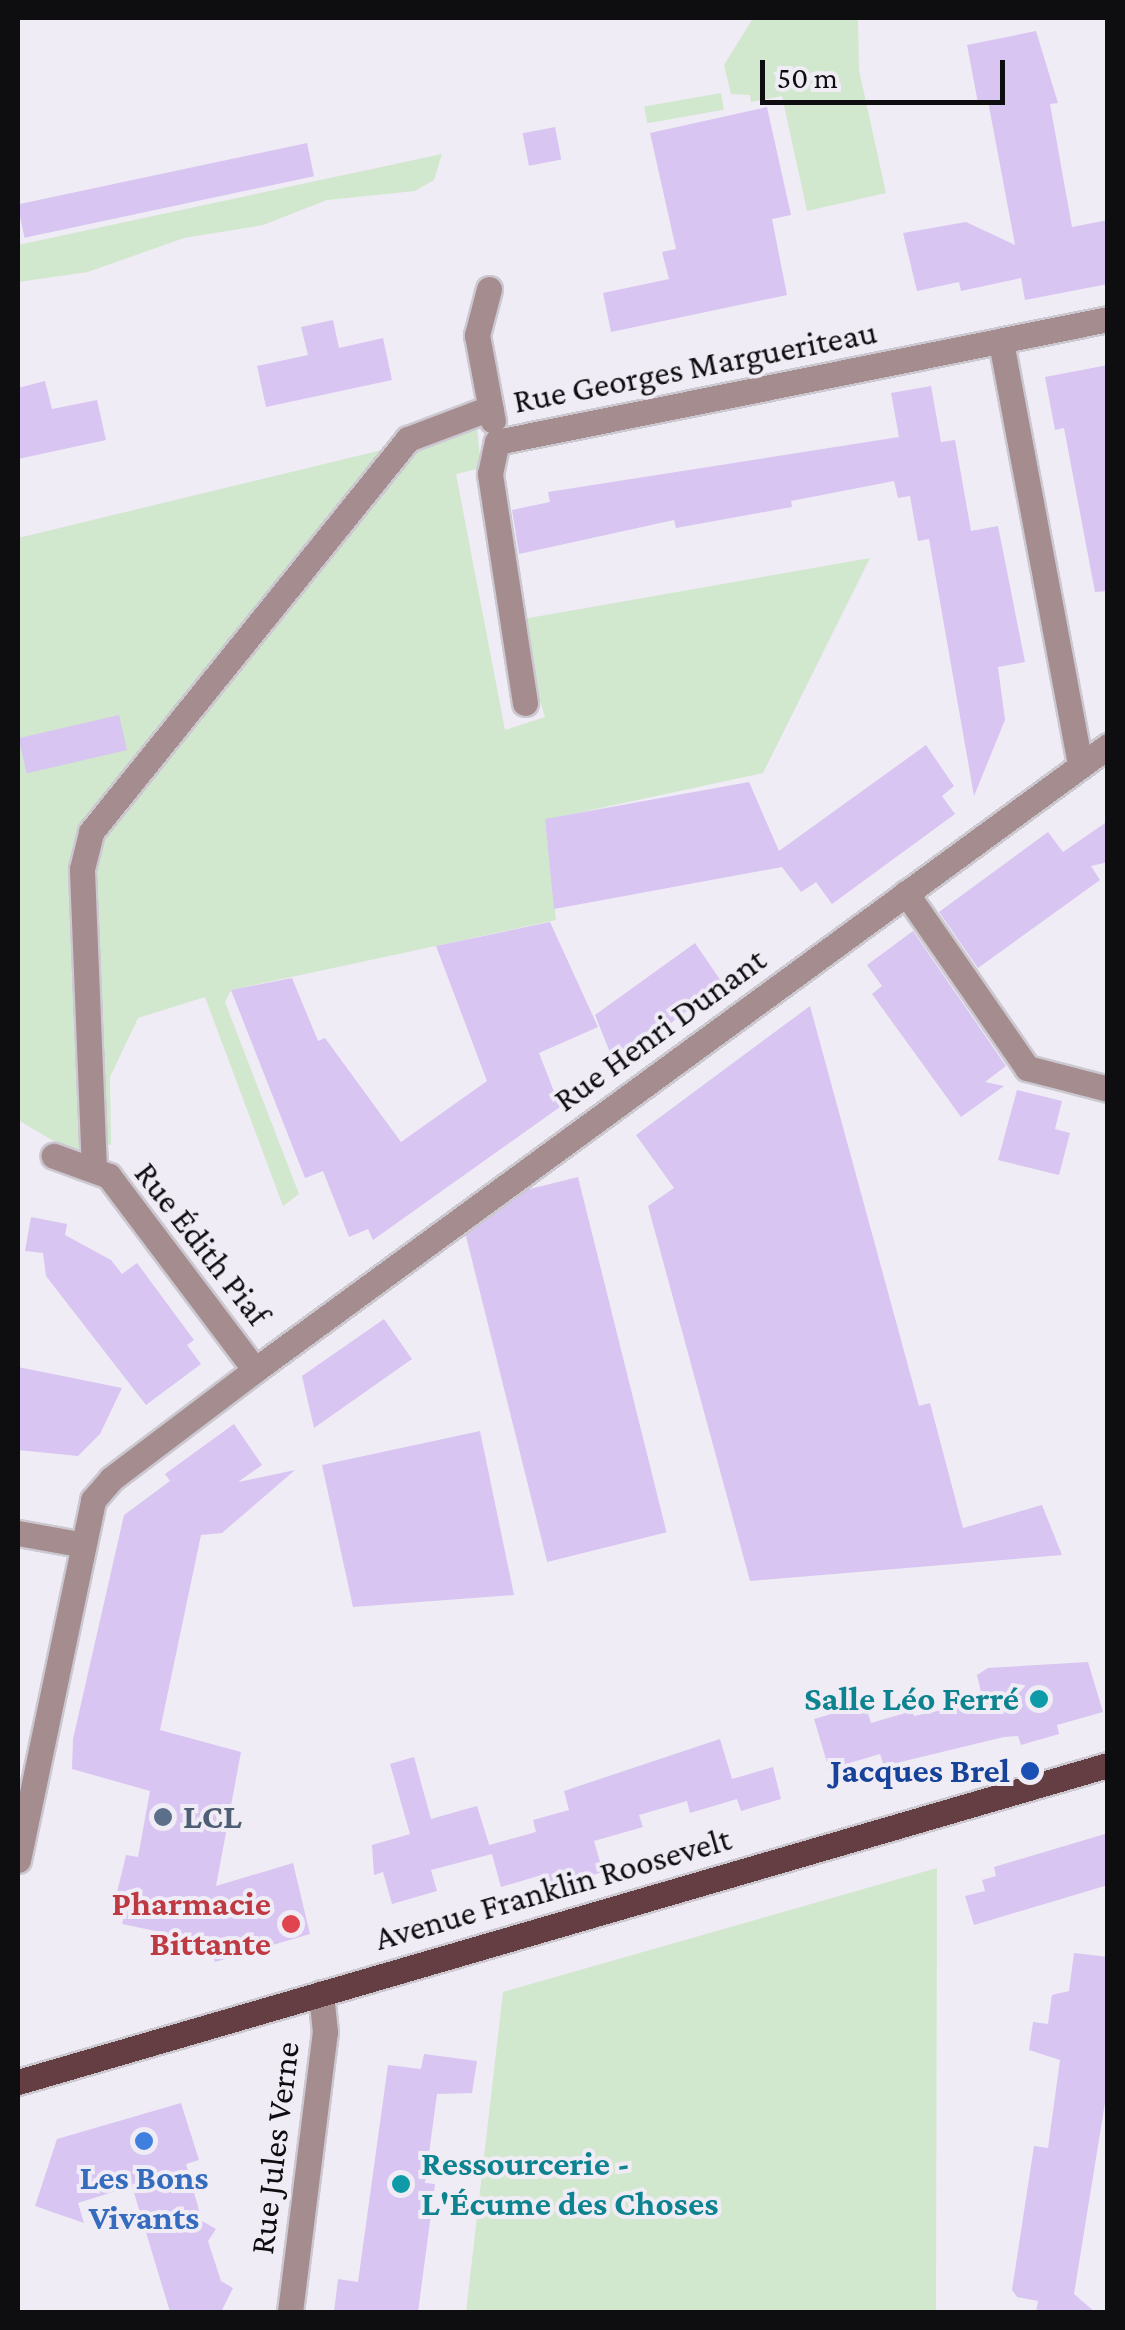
<!DOCTYPE html>
<html>
<head>
<meta charset="utf-8">
<style>
  body { margin:0 }
  #map { position:relative; width:1125px; height:2330px; overflow:hidden; background:#f0ecf5; font-family:"Crimson Pro",serif }
  div>[style] { position:absolute }
  [style*='--x'] { left:calc(var(--x)*1px); top:calc(var(--y)*1px); width:calc(var(--w)*1px); rotate:calc(var(--a)*1deg) }
  .green>* { inset:0; background:#d1e7ce; transform-origin:0 0 }
  .building>* { inset:0; background:#d8c5f2; transform-origin:0 0 }
  .roads { filter:drop-shadow(2px 0 #ccc8d0) drop-shadow(-2px 0 #ccc8d0) drop-shadow(0 2px #ccc8d0) drop-shadow(0 -2px #ccc8d0) }
  .minor>* { height:25px; margin:-12.5px; padding:0 12.5px; transform-origin:12.5px; border-radius:12.5px; background:#a48c8f }
  .major>* { height:25px; margin:-12.5px; padding:0 12.5px; transform-origin:12.5px; border-radius:12.5px; background:#653e43 }
  .dots>* { width:28px; height:28px; translate:-50% -50%; box-sizing:border-box; border:5px solid #f0ecf5; border-radius:50% }
  span { translate:-50% -50%; white-space:nowrap; text-align:center; line-height:1.15; -webkit-text-stroke:8px #f0ecf5; paint-order:stroke }
  .street-label { font-size:35px; color:#0e0d10 }
  .culture-label { font-size:35px; color:#0d838f; font-weight:700 }
  .right { translate:-100% -50%; text-align:right }
  .left { translate:0 -50%; text-align:left }
  .transit-label { font-size:35px; color:#164399; font-weight:700 }
  .service-label { font-size:35px; color:#4e5e75; font-weight:700 }
  .health-label { font-size:35px; color:#be3a42; font-weight:700 }
  .shop-label { font-size:35px; color:#366cbe; font-weight:700 }
  .frame { position:absolute; inset:0; border:20px solid #0e0d10; pointer-events:none }
  .scale { position:absolute; left:760px; top:60px; width:245px; height:45px; box-sizing:border-box; border:5px solid #0e0d10; border-top:0; padding-left:12px; font-size:30px; line-height:35px; white-space:nowrap; color:#0e0d10; -webkit-text-stroke:8px #f0ecf5; paint-order:stroke }
</style>
</head>
<body>
<div id="map">
  <div class="green">
    <i style="clip-path:polygon(753px 18px,858px 18px,859px 70px,886px 193px,807px 211px,782px 96px,751px 102px,750px 95px,731px 94px,724px 65px)"></i>
    <i style="left:721px;top:93px;width:17px;height:78px;rotate:80deg"></i>
    <i style="clip-path:polygon(442px 154px,434px 180px,415px 191px,327px 200px,263px 225px,184px 238px,88px 272px,18px 282px,18px 245px)"></i>
    <i style="clip-path:polygon(477px 427px,481px 468px,456px 474px,505px 730px,545px 717px,530px 670px,523px 619px,870px 558px,763px 773px,545px 820px,556px 920px,231px 990px,225px 1002px,299px 1194px,283px 1206px,205px 997px,138px 1018px,110px 1077px,111px 1145px,83px 1143px,74px 1153px,18px 1120px,18px 538px)"></i>
    <i style="clip-path:polygon(937px 1868px,936px 2312px,466px 2312px,503px 1992px)"></i>
  </div>
  <div class="building">
    <i style="clip-path:polygon(1036px 31px,1058px 103px,1050px 104px,1072px 227px,1108px 220px,1108px 284px,1025px 300px,1021px 278px,961px 291px,959px 282px,917px 291px,903px 233px,966px 222px,1015px 245px,988px 101px,978px 103px,967px 45px)"></i>
    <i style="clip-path:polygon(767px 107px,791px 215px,772px 219px,787px 295px,611px 332px,603px 293px,669px 279px,662px 252px,676px 249px,650px 133px)"></i>
    <i style="left:555px;top:127px;width:33px;height:33px;rotate:79deg"></i>
    <i style="left:307px;top:143px;width:34px;height:296px;rotate:78deg"></i>
    <i style="clip-path:polygon(333px 320px,339px 348px,383px 338px,392px 380px,266px 407px,257px 366px,308px 355px,301px 327px)"></i>
    <i style="clip-path:polygon(1108px 365px,1108px 591px,1095px 592px,1064px 428px,1055px 430px,1045px 377px)"></i>
    <i style="clip-path:polygon(45px 381px,52px 409px,97px 400px,106px 440px,18px 459px,18px 388px)"></i>
    <i style="clip-path:polygon(931px 386px,941px 442px,955px 440px,971px 531px,998px 526px,1025px 662px,998px 667px,1005px 720px,974px 796px,929px 539px,918px 541px,910px 496px,898px 498px,894px 481px,791px 501px,792px 507px,676px 528px,674px 520px,519px 554px,512px 510px,550px 502px,548px 492px,899px 437px,891px 393px)"></i>
    <i style="left:119px;top:715px;width:36px;height:103px;rotate:77deg"></i>
    <i style="clip-path:polygon(926px 745px,954px 786px,942px 796px,955px 814px,832px 904px,816px 882px,801px 892px,782px 867px,554px 909px,545px 819px,749px 782px,779px 851px)"></i>
    <i style="clip-path:polygon(1108px 821px,1108px 862px,1091px 866px,1100px 880px,978px 968px,939px 912px,1048px 832px,1063px 852px)"></i>
    <i style="clip-path:polygon(550px 922px,598px 1027px,539px 1053px,560px 1107px,373px 1240px,368px 1229px,349px 1237px,323px 1171px,305px 1178px,231px 990px,292px 978px,318px 1041px,325px 1038px,401px 1142px,487px 1081px,436px 946px)"></i>
    <i style="clip-path:polygon(913px 931px,1006px 1066px,985px 1082px,1004px 1086px,961px 1117px,872px 994px,882px 986px,867px 965px)"></i>
    <i style="clip-path:polygon(695px 943px,723px 984px,615px 1065px,595px 1015px)"></i>
    <i style="clip-path:polygon(810px 1006px,919px 1406px,930px 1403px,963px 1528px,1042px 1505px,1062px 1555px,750px 1581px,648px 1206px,674px 1188px,636px 1135px)"></i>
    <i style="clip-path:polygon(1017px 1090px,1062px 1101px,1055px 1129px,1070px 1133px,1059px 1175px,998px 1160px)"></i>
    <i style="left:578px;top:1177px;width:366px;height:123px;rotate:76deg"></i>
    <i style="clip-path:polygon(31px 1217px,67px 1224px,65px 1235px,111px 1260px,122px 1274px,137px 1263px,194px 1340px,187px 1345px,201px 1364px,146px 1405px,46px 1276px,43px 1253px,25px 1251px)"></i>
    <i style="clip-path:polygon(384px 1319px,412px 1359px,314px 1428px,302px 1376px)"></i>
    <i style="clip-path:polygon(18px 1367px,122px 1388px,100px 1434px,78px 1456px,18px 1450px)"></i>
    <i style="clip-path:polygon(234px 1424px,262px 1465px,238px 1482px,295px 1470px,222px 1533px,201px 1535px,160px 1730px,241px 1752px,216px 1886px,293px 1863px,310px 1934px,215px 1962px,208px 1942px,122px 1924px,125px 1912px,113px 1909px,126px 1855px,138px 1857px,150px 1791px,72px 1769px,73px 1739px,124px 1515px,170px 1481px,165px 1474px)"></i>
    <i style="clip-path:polygon(480px 1431px,514px 1595px,353px 1607px,322px 1465px)"></i>
    <i style="clip-path:polygon(1088px 1662px,1103px 1712px,1057px 1725px,1059px 1734px,1021px 1745px,1018px 1736px,1004px 1737px,884px 1766px,880px 1754px,829px 1769px,814px 1719px,865px 1704px,871px 1723px,912px 1711px,914px 1716px,983px 1701px,977px 1675px,988px 1668px)"></i>
    <i style="clip-path:polygon(720px 1739px,732px 1779px,773px 1767px,781px 1799px,741px 1811px,737px 1799px,690px 1813px,687px 1801px,639px 1815px,643px 1827px,594px 1841px,603px 1872px,552px 1887px,548px 1873px,501px 1887px,492px 1854px,431px 1870px,437px 1891px,392px 1904px,383px 1872px,374px 1875px,372px 1845px,410px 1834px,390px 1764px,414px 1757px,431px 1819px,477px 1806px,491px 1851px,489px 1845px,536px 1832px,533px 1820px,569px 1810px,564px 1791px)"></i>
    <i style="clip-path:polygon(1108px 1833px,1108px 1885px,974px 1925px,965px 1896px,985px 1891px,982px 1880px,996px 1876px,994px 1867px)"></i>
    <i style="clip-path:polygon(1074px 1953px,1108px 1957px,1108px 2084px,1074px 2294px,1095px 2312px,1036px 2312px,1038px 2301px,1017px 2297px,1012px 2290px,1034px 2146px,1048px 2148px,1060px 2060px,1029px 2050px,1033px 2022px,1048px 2024px,1052px 1995px,1069px 1991px)"></i>
    <i style="clip-path:polygon(424px 2054px,477px 2061px,472px 2093px,437px 2094px,425px 2183px,435px 2184px,418px 2312px,334px 2312px,338px 2279px,358px 2282px,388px 2065px,421px 2069px)"></i>
    <i style="clip-path:polygon(181px 2103px,199px 2160px,186px 2164px,202px 2221px,216px 2229px,208px 2241px,221px 2281px,233px 2288px,221px 2312px,170px 2312px,132px 2186px,78px 2203px,84px 2223px,35px 2206px,57px 2139px)"></i>
  </div>
  <div class="roads">
    <div class="minor">
      <i style="--x:489;--y:289;--w:48;--a:104.6"></i>
      <i style="--x:477;--y:335;--w:87;--a:79.5"></i>
      <i style="--x:1001;--y:342;--w:431;--a:79.4"></i>
      <i style="--x:525;--y:703;--w:232;--a:-98.7"></i>
      <i style="--x:490;--y:474;--w:33;--a:-78"></i>
      <i style="--x:497;--y:442;--w:623;--a:-11.38"></i>
      <i style="--x:906;--y:893;--w:213;--a:55.3"></i>
      <i style="--x:1027;--y:1068;--w:84;--a:14.5"></i>
      <i style="--x:94;--y:1170;--w:301;--a:-92.3"></i>
      <i style="--x:82;--y:869;--w:38;--a:-76"></i>
      <i style="--x:91;--y:832;--w:505;--a:-51.11"></i>
      <i style="--x:408;--y:439;--w:88;--a:-20.7"></i>
      <i style="--x:255;--y:1370;--w:1057;--a:-36.19"></i>
      <i style="--x:18;--y:1533;--w:62;--a:10.2"></i>
      <i style="--x:18;--y:1860;--w:368;--a:-78.2"></i>
      <i style="--x:93;--y:1500;--w:28;--a:-49"></i>
      <i style="--x:111;--y:1479;--w:181;--a:-37.1"></i>
      <i style="--x:255;--y:1370;--w:243;--a:-127"></i>
      <i style="--x:109;--y:1176;--w:59;--a:-160"></i>
      <i style="--x:290;--y:2312;--w:282;--a:-82.9"></i>
      <i style="--x:325;--y:2032;--w:39;--a:-96"></i>
    </div>
    <div class="major">
      <i style="--x:18;--y:2082;--w:1135;--a:-16.22"></i>
    </div>
  </div>
  <div class="dots">
    <i style="left:1039px;top:1699px;background:#0f9aa8"></i>
    <i style="left:1030px;top:1771px;background:#1a4fb4"></i>
    <i style="left:163px;top:1817px;background:#5c6f8a"></i>
    <i style="left:291px;top:1924px;background:#e0444e"></i>
    <i style="left:144px;top:2141px;background:#3f7fe0"></i>
    <i style="left:401px;top:2184px;background:#0f9aa8"></i>
  </div>
  <div class="street-label">
    <span style="left:695px;top:367px;rotate:-11deg">Rue Georges Margueriteau</span>
    <span style="left:660px;top:1030px;rotate:-36deg">Rue Henri Dunant</span>
    <span style="left:202px;top:1244px;rotate:52deg">Rue Édith Piaf</span>
    <span style="left:553px;top:1889px;rotate:-16deg">Avenue Franklin Roosevelt</span>
    <span style="left:275px;top:2148px;rotate:-83deg">Rue Jules Verne</span>
  </div>
  <div class="culture-label">
    <span class="right" style="left:1019px;top:1699px">Salle Léo Ferré</span>
    <span class="left" style="left:421px;top:2184px">Ressourcerie -<br>L'Écume des Choses</span>
  </div>
  <div class="transit-label">
    <span class="right" style="left:1010px;top:1771px">Jacques Brel</span>
  </div>
  <div class="service-label">
    <span class="left" style="left:183px;top:1817px">LCL</span>
  </div>
  <div class="health-label">
    <span class="right" style="left:271px;top:1924px">Pharmacie<br>Bittante</span>
  </div>
  <div class="shop-label">
    <span style="left:144px;top:2198px">Les Bons<br>Vivants</span>
  </div>
  <div class="frame"></div>
  <div class="scale">50 m</div>
</div>
</body>
</html>
